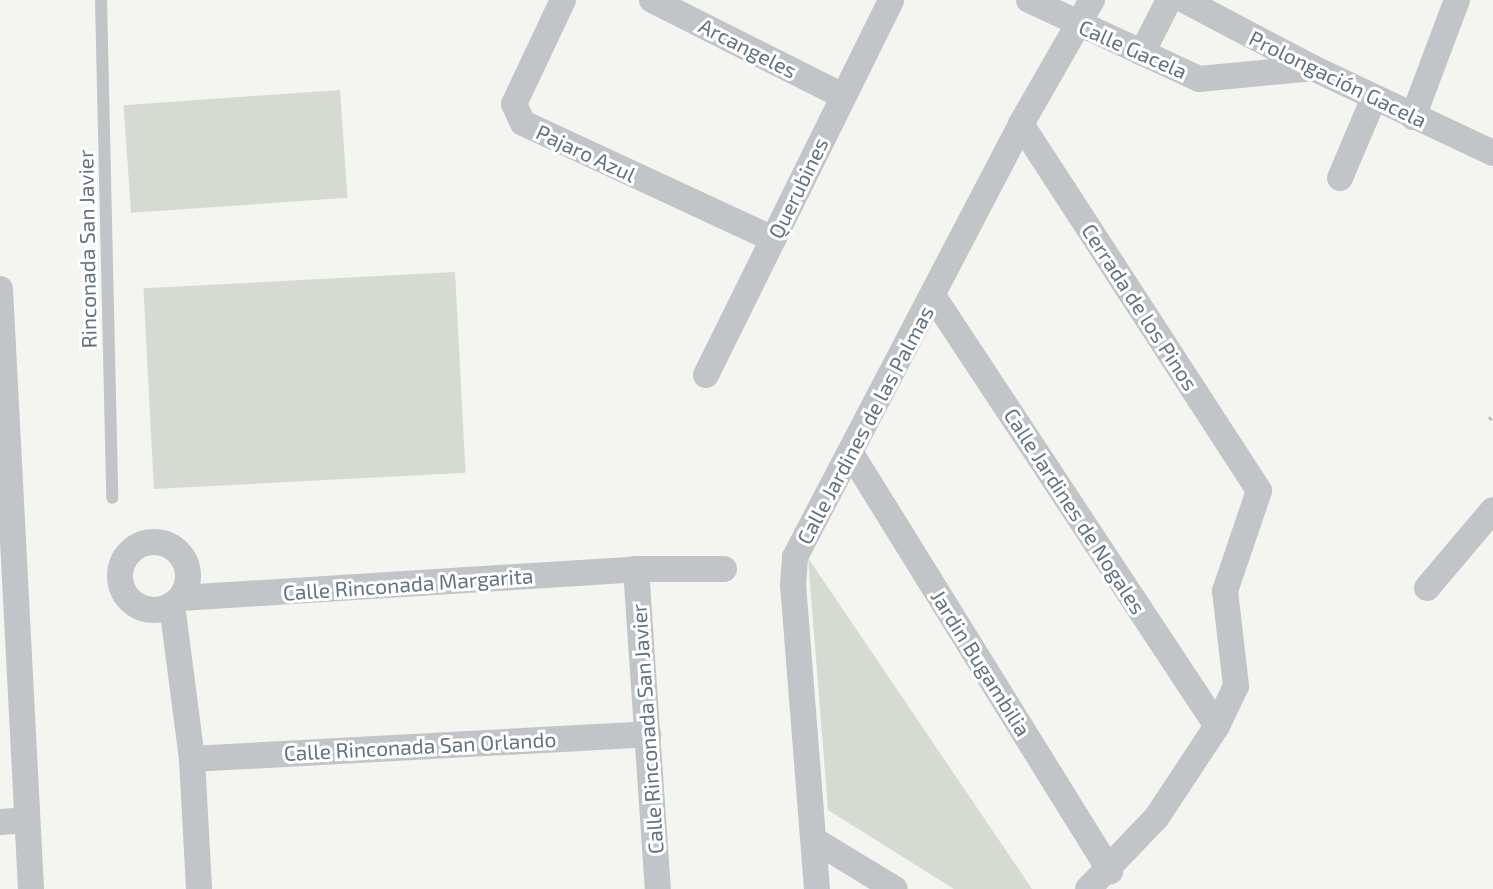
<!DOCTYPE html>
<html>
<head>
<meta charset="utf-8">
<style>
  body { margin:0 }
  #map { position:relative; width:1493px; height:889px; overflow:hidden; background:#f4f4f0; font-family:"Exo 2",sans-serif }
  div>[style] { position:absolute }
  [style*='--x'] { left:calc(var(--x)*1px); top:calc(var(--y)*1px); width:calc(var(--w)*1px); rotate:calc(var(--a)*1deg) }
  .green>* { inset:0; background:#d5dbd1; transform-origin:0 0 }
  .path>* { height:4px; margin-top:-2px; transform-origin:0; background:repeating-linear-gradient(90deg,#bbbdbf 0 3px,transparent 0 6px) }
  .service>* { height:12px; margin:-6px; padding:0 6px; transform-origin:6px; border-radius:6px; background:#c1c5c8 }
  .minor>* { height:26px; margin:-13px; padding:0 13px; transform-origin:13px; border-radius:13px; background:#c1c5c8 }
  .minor>.ring { margin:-13px; padding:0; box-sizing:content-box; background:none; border:26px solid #c1c5c8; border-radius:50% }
  span { translate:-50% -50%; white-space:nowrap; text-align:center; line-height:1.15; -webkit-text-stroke:6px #fff; paint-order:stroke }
  .street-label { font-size:21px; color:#627482 }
</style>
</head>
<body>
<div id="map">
  <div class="green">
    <i style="left:340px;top:90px;width:108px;height:217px;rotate:86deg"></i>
    <i style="left:455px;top:272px;width:201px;height:312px;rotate:87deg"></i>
    <i style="clip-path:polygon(808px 558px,1032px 889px,954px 889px,828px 810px)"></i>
  </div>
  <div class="path">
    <i style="--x:1489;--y:420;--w:6;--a:-45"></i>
  </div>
  <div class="service">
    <i style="--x:101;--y:0;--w:498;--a:88.7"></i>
  </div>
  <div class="minor">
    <i style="--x:563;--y:0;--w:115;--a:115.2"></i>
    <i style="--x:514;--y:104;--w:21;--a:65"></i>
    <i style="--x:523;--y:123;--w:276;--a:24.9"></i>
    <i style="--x:652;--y:0;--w:214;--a:26.7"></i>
    <i style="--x:1029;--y:0;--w:187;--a:24.9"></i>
    <i style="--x:1199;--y:79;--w:115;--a:-5.5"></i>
    <i style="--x:1184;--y:0;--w:146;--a:27.8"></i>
    <i style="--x:1313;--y:68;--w:199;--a:25.3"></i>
    <i style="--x:1142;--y:53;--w:59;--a:-63"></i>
    <i style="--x:1413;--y:117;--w:125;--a:-69.4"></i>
    <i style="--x:1021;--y:124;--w:437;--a:57"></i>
    <i style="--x:1259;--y:491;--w:106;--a:108.8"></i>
    <i style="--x:1225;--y:591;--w:96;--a:83.4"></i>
    <i style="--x:1236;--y:686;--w:44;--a:115.4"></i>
    <i style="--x:1217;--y:726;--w:110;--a:123.5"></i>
    <i style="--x:1156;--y:818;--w:98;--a:133.8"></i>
    <i style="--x:1340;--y:178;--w:87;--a:-67"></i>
    <i style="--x:0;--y:289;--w:601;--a:87.04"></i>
    <i style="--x:933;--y:296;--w:515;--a:56.56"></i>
    <i style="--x:706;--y:375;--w:418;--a:-63.7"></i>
    <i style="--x:852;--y:455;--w:490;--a:58.2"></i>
    <i class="ring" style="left:120px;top:542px;width:42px;height:42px"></i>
    <i style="--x:636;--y:569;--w:321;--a:86.1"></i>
    <i style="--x:1427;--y:588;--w:102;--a:-49.8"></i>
    <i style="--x:181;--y:598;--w:456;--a:-3.6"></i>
    <i style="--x:636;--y:569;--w:88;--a:0"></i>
    <i style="--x:172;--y:605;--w:155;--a:82.6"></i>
    <i style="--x:192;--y:759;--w:130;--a:86.9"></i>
    <i style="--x:192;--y:759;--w:457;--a:-3.1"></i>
    <i style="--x:0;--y:822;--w:26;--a:-4"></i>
    <i style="--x:816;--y:841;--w:92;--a:31.3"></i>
    <i style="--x:817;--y:889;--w:304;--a:-94.5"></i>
    <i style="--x:793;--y:586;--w:29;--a:-86"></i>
    <i style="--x:795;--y:557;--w:488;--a:-62.4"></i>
    <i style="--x:1021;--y:124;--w:143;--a:-60.2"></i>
  </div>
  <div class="street-label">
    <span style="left:748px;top:48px;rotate:27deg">Arcangeles</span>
    <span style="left:1133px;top:49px;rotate:24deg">Calle Gacela</span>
    <span style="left:1338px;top:79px;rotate:26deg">Prolongación Gacela</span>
    <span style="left:586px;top:153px;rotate:25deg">Pajaro Azul</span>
    <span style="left:798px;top:188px;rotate:-64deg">Querubines</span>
    <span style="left:87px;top:249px;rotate:-91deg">Rinconada San Javier</span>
    <span style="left:1140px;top:307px;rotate:57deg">Cerrada de los Pinos</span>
    <span style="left:865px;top:425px;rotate:-62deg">Calle Jardines de las Palmas</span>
    <span style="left:1075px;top:511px;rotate:57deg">Calle Jardines de Nogales</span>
    <span style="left:408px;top:584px;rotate:-4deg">Calle Rinconada Margarita</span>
    <span style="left:981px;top:663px;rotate:58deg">Jardin Bugambilia</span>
    <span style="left:647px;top:729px;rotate:-94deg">Calle Rinconada San Javier</span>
    <span style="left:420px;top:746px;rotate:-3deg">Calle Rinconada San Orlando</span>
  </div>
</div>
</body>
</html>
